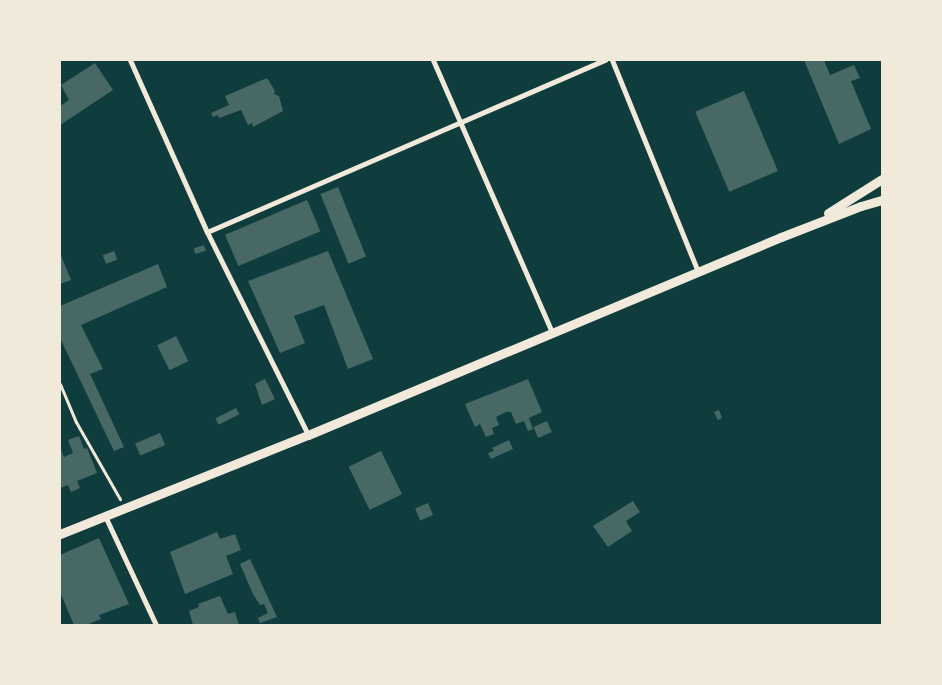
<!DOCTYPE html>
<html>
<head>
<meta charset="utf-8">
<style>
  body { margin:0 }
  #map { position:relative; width:942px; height:685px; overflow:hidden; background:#0f3d3e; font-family:"Public Sans",sans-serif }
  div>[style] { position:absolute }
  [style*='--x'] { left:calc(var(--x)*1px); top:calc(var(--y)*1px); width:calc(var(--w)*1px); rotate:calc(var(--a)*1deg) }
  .building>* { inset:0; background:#486865; transform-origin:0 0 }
  .path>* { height:3px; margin:-1.5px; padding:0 1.5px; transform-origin:1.5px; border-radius:1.5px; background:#f1e9da }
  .minor>* { height:5px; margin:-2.5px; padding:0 2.5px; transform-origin:2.5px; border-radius:2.5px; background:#f1e9da }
  .tertiary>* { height:9px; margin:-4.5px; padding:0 4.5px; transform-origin:4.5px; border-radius:4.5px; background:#f1e9da }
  span { translate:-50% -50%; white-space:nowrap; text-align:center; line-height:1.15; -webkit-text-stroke:4px #f1e9da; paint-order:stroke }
  .frame { position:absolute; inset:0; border:61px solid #f1e9da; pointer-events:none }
</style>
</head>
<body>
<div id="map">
  <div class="building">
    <i style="clip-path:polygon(804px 60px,824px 60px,830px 75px,854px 65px,860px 78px,851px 81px,871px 129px,839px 144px)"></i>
    <i style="clip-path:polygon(95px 63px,113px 90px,60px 125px,60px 106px,69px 100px,61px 85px)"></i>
    <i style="clip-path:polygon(267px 78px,275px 91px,274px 94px,279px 96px,283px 111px,253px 127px,252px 123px,248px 125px,241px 110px,219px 118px,218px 115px,213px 117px,211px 113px,229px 105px,225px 96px)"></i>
    <i style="left:744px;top:91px;width:87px;height:53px;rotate:67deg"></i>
    <i style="left:338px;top:187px;width:75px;height:19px;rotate:68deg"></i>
    <i style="left:307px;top:200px;width:34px;height:89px;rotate:67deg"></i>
    <i style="left:204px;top:245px;width:6px;height:11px;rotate:72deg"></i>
    <i style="left:114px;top:251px;width:9px;height:12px;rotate:69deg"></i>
    <i style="clip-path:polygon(328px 251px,373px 359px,348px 369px,324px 305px,294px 316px,305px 343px,280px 353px,248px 281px)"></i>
    <i style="clip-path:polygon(60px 253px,71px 280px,60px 284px)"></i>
    <i style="clip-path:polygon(158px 264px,167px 287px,81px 325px,103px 369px,90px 374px,124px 447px,114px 451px,60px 338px,60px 306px)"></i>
    <i style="left:176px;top:336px;width:28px;height:21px;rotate:64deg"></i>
    <i style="clip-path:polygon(265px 379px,275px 399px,262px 405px,255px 384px)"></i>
    <i style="clip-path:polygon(528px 379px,542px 412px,529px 418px,533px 429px,528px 431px,524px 421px,516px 424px,511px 412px,506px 412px,496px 417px,499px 425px,492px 428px,494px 434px,486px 437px,480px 424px,475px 427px,465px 404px)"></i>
    <i style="left:236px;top:408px;width:7px;height:23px;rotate:63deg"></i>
    <i style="clip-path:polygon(719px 410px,722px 418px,718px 420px,714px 412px)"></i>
    <i style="left:547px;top:421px;width:12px;height:15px;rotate:66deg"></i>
    <i style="left:160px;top:433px;width:13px;height:27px;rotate:67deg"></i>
    <i style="clip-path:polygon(79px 436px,84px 449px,87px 448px,97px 473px,77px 481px,80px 488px,71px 492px,68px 485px,60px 488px,60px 447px,64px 457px,73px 453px,68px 440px)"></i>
    <i style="clip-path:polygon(509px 440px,513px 449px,491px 459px,488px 453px,494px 451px,492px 448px)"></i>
    <i style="left:381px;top:451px;width:48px;height:36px;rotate:64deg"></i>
    <i style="clip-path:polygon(633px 501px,640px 512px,626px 521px,632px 531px,608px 547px,593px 526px)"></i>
    <i style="left:428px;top:503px;width:13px;height:14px;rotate:67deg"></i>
    <i style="clip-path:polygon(217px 532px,220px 539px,235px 534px,241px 550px,226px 556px,233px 574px,185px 594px,170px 552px)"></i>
    <i style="clip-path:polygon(99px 538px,129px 604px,99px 615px,101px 619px,86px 625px,74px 625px,60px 592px,60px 555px)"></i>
    <i style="clip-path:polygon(250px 559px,277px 617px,260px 623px,258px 618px,268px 613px,264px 604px,260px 605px,253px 594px,240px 564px)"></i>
    <i style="clip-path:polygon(220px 596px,228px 614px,235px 612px,239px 625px,193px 625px,189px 611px,199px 607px,198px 604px)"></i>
  </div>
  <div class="path">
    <i style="--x:60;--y:384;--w:41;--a:67.2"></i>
    <i style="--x:76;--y:422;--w:89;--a:60.3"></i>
  </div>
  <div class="minor">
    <i style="--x:130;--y:60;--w:188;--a:65.9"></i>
    <i style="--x:207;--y:232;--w:227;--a:63.5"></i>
    <i style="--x:433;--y:60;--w:298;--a:66.4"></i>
    <i style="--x:612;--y:60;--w:229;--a:67.9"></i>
    <i style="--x:207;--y:232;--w:434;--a:-23.4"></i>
    <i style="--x:105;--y:516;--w:120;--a:64.9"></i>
  </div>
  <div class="tertiary">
    <i style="--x:828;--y:213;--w:64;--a:-32.2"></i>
    <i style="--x:60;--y:534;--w:267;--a:-21.8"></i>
    <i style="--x:308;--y:435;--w:513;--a:-22.71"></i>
    <i style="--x:781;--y:237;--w:86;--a:-21.2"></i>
    <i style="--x:861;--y:206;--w:22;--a:-16"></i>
  </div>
  <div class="frame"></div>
</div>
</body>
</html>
